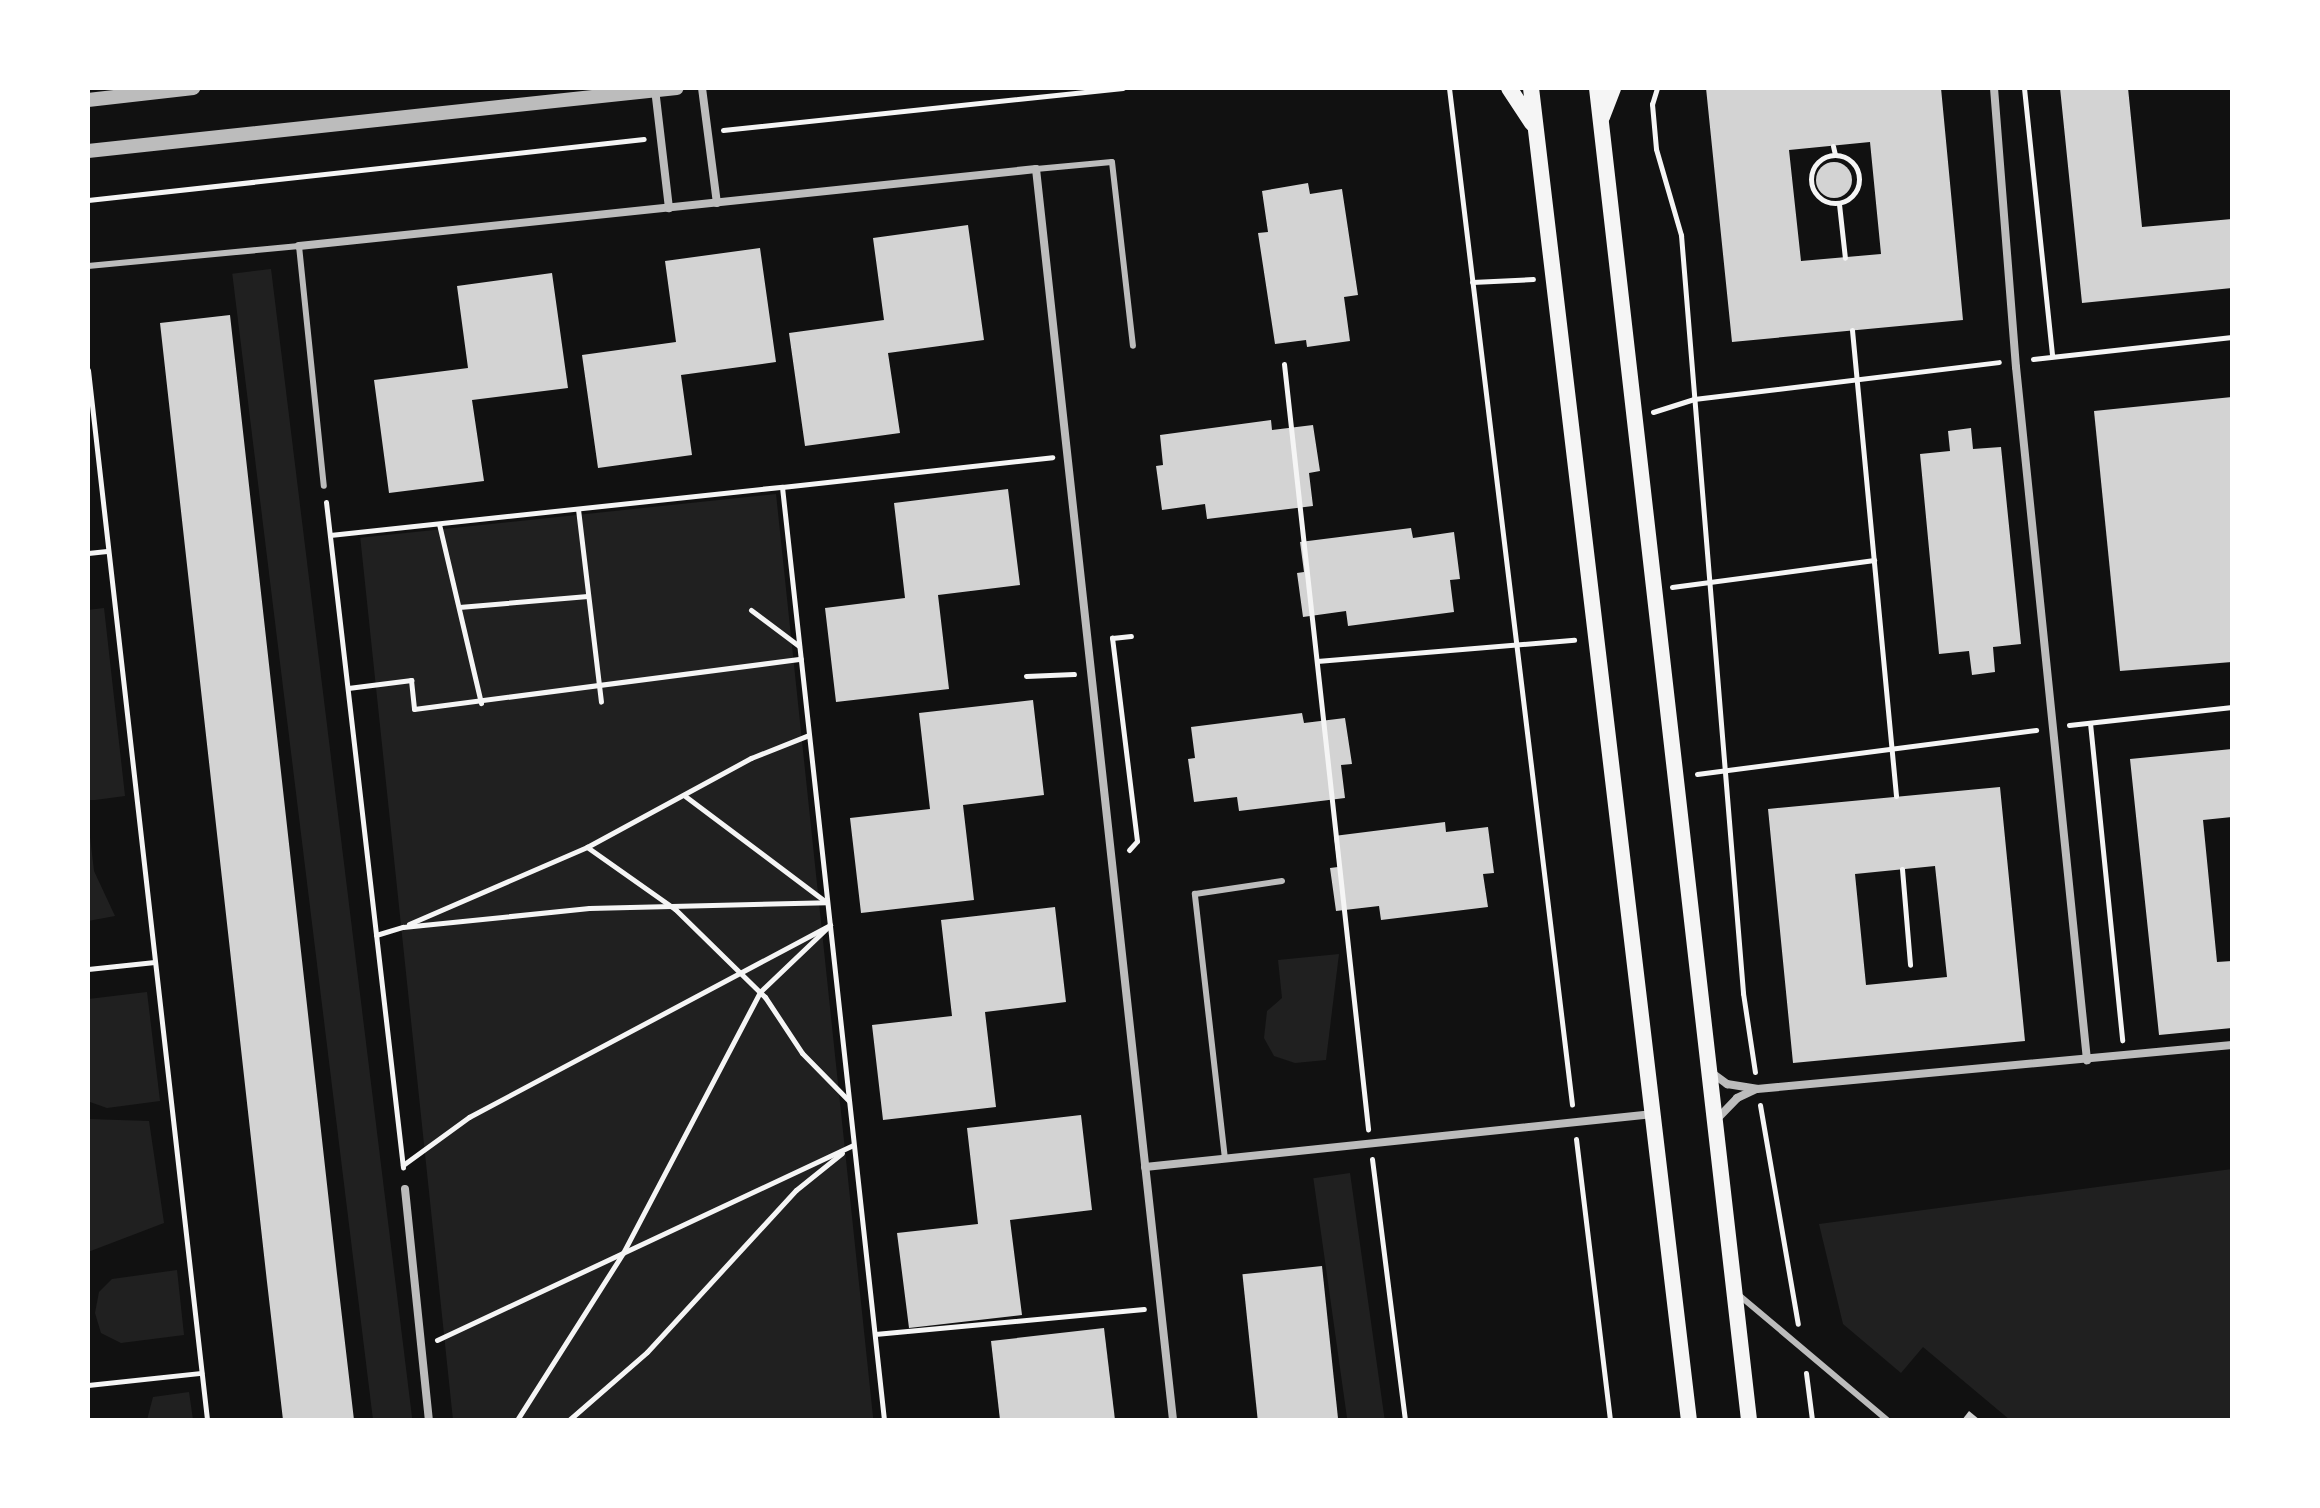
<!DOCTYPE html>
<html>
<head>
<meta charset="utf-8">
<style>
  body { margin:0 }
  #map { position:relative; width:2320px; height:1508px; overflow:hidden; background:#111; font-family:Arial,sans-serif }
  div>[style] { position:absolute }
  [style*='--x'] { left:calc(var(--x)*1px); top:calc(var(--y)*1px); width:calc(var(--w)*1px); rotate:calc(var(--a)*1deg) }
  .green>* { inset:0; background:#202020; transform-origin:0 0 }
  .building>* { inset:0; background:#d3d3d3; transform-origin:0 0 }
  .round { border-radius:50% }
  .path>* { height:5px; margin:-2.5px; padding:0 2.5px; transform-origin:2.5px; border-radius:2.5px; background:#f5f5f5 }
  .path>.ring { margin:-2.5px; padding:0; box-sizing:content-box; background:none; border:5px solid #f5f5f5; border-radius:50% }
  .service>* { height:6px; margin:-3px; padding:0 3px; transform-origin:3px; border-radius:3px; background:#bcbcbc }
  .minor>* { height:8px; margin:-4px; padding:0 4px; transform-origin:4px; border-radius:4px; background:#bcbcbc }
  .tertiary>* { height:14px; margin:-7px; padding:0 7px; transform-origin:7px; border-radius:7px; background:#bcbcbc }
  .secondary>* { height:16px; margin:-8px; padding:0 8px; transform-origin:8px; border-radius:8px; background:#f5f5f5 }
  span { translate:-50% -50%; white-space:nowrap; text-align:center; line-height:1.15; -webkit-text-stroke:7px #fff; paint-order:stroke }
  .frame { position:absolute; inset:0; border:90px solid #fff; pointer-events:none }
</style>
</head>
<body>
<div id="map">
  <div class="green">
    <i style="left:271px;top:269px;width:1159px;height:39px;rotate:83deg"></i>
    <i style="left:776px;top:494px;width:932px;height:418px;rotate:84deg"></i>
    <i style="clip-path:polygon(104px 608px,125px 796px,95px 800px,88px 800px,88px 610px)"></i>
    <i style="clip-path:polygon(88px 820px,94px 871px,115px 916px,88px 921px)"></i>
    <i style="clip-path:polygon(1339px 954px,1326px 1060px,1295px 1063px,1274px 1056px,1264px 1038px,1267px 1011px,1282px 998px,1278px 960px)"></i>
    <i style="clip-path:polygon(147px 992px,160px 1101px,107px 1108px,90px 1102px,88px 999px)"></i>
    <i style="clip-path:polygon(88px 1119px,149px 1121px,164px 1223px,88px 1252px)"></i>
    <i style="clip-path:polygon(2232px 1169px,2232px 1420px,2010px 1420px,1923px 1347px,1901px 1373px,1843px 1324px,1819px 1224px)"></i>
    <i style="left:1350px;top:1173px;width:249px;height:37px;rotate:82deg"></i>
    <i style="clip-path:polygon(177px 1270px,184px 1335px,121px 1343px,101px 1333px,95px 1313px,99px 1292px,112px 1279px)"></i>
    <i style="clip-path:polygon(189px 1392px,193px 1420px,147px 1420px,153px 1397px)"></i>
  </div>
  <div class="building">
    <i style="clip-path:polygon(evenodd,1706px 88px,1941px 88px,1963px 320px,1732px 342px,1706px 88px,1870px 142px,1881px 254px,1801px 261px,1789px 150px,1870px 142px)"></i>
    <i style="clip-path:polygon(2060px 88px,2128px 88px,2142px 227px,2232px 219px,2232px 288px,2082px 303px)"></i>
    <i class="round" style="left:1816px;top:162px;width:36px;height:36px"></i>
    <i style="clip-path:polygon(1308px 183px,1310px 194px,1342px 189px,1358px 295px,1344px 297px,1350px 341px,1307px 347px,1306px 340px,1275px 344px,1258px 233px,1268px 232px,1262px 191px)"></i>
    <i style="clip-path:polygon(968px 225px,984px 340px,888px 353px,900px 433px,805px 446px,789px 333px,884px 320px,873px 238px)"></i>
    <i style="clip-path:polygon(760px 248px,776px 362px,681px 375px,692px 455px,598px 468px,582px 355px,676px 342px,665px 261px)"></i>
    <i style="clip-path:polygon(552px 273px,568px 388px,472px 400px,484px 481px,389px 493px,374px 380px,468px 368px,457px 286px)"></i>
    <i style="clip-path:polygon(230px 315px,337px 1274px,354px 1420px,283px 1420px,267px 1282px,160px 323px)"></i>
    <i style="clip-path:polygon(2232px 397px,2232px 662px,2120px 671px,2094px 411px)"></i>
    <i style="clip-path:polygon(1271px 420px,1272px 430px,1313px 425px,1320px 471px,1309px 473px,1313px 506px,1207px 519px,1205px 504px,1162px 510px,1156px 466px,1163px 465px,1160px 435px)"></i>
    <i style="clip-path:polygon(1971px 428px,1973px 449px,2001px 447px,2021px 644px,1993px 647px,1995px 672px,1972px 675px,1969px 651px,1939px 654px,1920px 454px,1950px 451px,1948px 431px)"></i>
    <i style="clip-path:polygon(1008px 489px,1020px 585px,938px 595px,949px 689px,836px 702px,825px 608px,905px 598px,894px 503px)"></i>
    <i style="clip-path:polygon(1411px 528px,1413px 538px,1454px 532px,1460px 579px,1450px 580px,1454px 612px,1348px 626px,1346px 611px,1303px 617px,1297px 573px,1304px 572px,1300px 542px)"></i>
    <i style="clip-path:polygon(1033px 700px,1044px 795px,963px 805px,974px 900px,861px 913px,850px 818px,930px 809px,919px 713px)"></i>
    <i style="clip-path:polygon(1302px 713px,1304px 723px,1345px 718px,1352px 764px,1341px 765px,1345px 798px,1239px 811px,1237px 797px,1194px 802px,1188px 759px,1195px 758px,1191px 727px)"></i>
    <i style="clip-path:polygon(2232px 749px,2232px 817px,2203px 820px,2217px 962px,2232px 961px,2232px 1028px,2159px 1035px,2130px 759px)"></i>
    <i style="clip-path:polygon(evenodd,2000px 787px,2025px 1041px,1793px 1063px,1768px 809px,2000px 787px,1935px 866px,1947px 977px,1866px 985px,1855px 874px,1935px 866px)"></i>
    <i style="clip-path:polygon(1445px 822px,1446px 832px,1488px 827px,1494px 873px,1483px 874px,1488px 907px,1381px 920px,1379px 906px,1336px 911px,1330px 868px,1338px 867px,1334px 836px)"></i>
    <i style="clip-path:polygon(1055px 907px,1066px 1002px,985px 1012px,996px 1107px,883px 1120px,872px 1025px,952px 1016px,941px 920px)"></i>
    <i style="clip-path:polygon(1081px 1115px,1092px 1210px,1010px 1220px,1022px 1315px,909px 1328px,897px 1233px,978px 1224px,967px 1128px)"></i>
    <i style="left:1322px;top:1266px;width:155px;height:80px;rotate:84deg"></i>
    <i style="clip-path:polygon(1104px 1328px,1115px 1420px,1000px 1420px,991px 1341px)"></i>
    <i style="clip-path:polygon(1969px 1411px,1980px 1420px,1962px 1420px)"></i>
  </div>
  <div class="path">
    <i style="--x:1449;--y:88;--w:1024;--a:83.1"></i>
    <i style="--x:1657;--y:88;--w:17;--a:107"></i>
    <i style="--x:1652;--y:104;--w:45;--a:84.9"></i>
    <i style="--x:1656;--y:149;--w:90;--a:73.8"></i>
    <i style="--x:1681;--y:235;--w:761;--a:85.32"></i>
    <i style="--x:1743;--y:993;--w:80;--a:81.4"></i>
    <i style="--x:2024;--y:88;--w:269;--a:84"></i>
    <i style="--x:723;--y:130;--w:402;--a:-6"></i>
    <i style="--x:1833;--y:146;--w:9;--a:77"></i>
    <i class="ring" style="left:1811px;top:155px;width:43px;height:43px"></i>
    <i style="--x:88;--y:200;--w:559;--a:-6.26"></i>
    <i style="--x:1839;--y:204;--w:54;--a:83.7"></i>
    <i style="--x:1472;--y:282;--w:61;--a:-2.8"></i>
    <i style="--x:1852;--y:330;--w:468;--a:84.6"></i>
    <i style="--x:2033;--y:359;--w:200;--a:-6.3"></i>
    <i style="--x:1284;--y:364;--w:770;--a:83.73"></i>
    <i style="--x:88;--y:370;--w:1057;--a:83.53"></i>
    <i style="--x:1653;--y:412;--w:43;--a:-17.6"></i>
    <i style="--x:1694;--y:399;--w:307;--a:-6.9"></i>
    <i style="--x:782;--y:487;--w:272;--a:-6.3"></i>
    <i style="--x:326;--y:502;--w:670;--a:83.4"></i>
    <i style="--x:578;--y:509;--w:194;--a:83.2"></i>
    <i style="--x:439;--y:524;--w:184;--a:76.8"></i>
    <i style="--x:330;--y:535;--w:455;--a:-6.1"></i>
    <i style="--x:782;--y:487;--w:939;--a:83.76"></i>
    <i style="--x:88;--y:553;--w:19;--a:-6"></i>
    <i style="--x:1672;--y:587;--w:204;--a:-7.6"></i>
    <i style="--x:459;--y:607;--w:129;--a:-4.9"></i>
    <i style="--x:751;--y:610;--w:60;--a:36.9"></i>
    <i style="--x:1317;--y:661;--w:258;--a:-4.7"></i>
    <i style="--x:1026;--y:676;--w:48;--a:-2.4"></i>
    <i style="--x:348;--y:688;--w:64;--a:-7.2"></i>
    <i style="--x:411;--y:680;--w:29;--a:84"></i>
    <i style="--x:414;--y:709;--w:390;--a:-7.4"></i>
    <i style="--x:2090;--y:723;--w:319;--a:84.2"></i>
    <i style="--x:2069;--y:725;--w:164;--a:-6.3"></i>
    <i style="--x:1697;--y:774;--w:342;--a:-7.4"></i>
    <i style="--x:685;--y:796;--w:176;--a:36.9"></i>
    <i style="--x:587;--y:847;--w:108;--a:35.2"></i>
    <i style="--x:675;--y:909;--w:126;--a:44.4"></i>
    <i style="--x:765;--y:997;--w:67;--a:56.5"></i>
    <i style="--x:802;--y:1053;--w:67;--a:45.6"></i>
    <i style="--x:1129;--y:850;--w:12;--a:-48"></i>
    <i style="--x:1137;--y:841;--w:205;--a:-97"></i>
    <i style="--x:1112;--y:638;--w:19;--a:-6"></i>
    <i style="--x:1902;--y:869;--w:96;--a:85.2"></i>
    <i style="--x:409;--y:924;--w:194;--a:-23.4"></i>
    <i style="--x:587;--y:847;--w:187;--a:-28.5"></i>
    <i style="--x:751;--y:758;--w:62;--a:-21.6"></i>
    <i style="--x:376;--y:935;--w:28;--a:-17"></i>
    <i style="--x:403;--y:927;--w:187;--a:-5.8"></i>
    <i style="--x:589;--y:908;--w:238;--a:-1.4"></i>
    <i style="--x:88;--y:969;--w:67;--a:-6"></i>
    <i style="--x:1760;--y:1105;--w:222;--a:80.2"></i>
    <i style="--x:1576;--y:1139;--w:283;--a:83.1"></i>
    <i style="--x:1372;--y:1159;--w:263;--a:82.8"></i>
    <i style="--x:403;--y:1165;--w:82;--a:-36"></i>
    <i style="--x:469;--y:1117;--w:409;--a:-28"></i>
    <i style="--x:830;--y:925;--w:97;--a:136.3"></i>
    <i style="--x:760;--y:992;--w:295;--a:117.7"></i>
    <i style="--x:623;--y:1253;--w:198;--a:122.4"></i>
    <i style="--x:875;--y:1334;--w:270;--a:-5.3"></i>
    <i style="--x:437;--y:1340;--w:459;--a:-25.1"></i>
    <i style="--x:1806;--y:1373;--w:47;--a:82.7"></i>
    <i style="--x:88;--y:1385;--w:114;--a:-6.1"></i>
    <i style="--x:569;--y:1420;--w:103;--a:-41.1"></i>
    <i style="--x:647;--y:1352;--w:220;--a:-47.4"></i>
    <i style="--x:796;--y:1190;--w:59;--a:-38.8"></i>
  </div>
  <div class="service">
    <i style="--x:1036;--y:169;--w:76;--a:-5.3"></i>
    <i style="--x:1112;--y:162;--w:185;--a:83.5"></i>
    <i style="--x:88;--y:266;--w:212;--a:-5.4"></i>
    <i style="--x:299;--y:246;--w:241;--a:84.1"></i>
    <i style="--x:1225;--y:1159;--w:267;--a:-96.5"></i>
    <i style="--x:1195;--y:894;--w:88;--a:-8.5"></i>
    <i style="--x:1740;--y:1296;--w:192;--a:40.1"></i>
  </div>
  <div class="minor">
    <i style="--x:702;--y:88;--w:116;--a:82.6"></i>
    <i style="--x:1994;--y:88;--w:280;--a:85.5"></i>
    <i style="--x:2016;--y:367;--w:697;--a:84.15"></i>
    <i style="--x:655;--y:89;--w:120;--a:83.3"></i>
    <i style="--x:299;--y:246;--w:741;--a:-5.96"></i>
    <i style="--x:1036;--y:169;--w:1258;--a:83.75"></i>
    <i style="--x:1712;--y:1073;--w:19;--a:36"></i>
    <i style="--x:1727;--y:1084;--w:30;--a:9"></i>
    <i style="--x:1757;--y:1089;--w:477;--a:-5.3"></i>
    <i style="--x:1717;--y:1119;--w:29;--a:-46"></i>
    <i style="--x:1737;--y:1098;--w:21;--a:-25"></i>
    <i style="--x:1145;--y:1167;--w:511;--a:-5.96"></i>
    <i style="--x:405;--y:1189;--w:232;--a:84.1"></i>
  </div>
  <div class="tertiary">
    <i style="--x:88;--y:100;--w:106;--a:-6.5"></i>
    <i style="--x:88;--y:151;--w:592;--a:-6.11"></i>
  </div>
  <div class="secondary">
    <i style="--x:1509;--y:88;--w:42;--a:56.7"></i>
    <i style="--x:1531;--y:88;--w:1341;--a:83.24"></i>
    <i style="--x:1597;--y:88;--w:1341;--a:83.49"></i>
    <i style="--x:1602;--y:117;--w:31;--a:-69"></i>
  </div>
  <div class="frame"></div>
</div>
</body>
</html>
